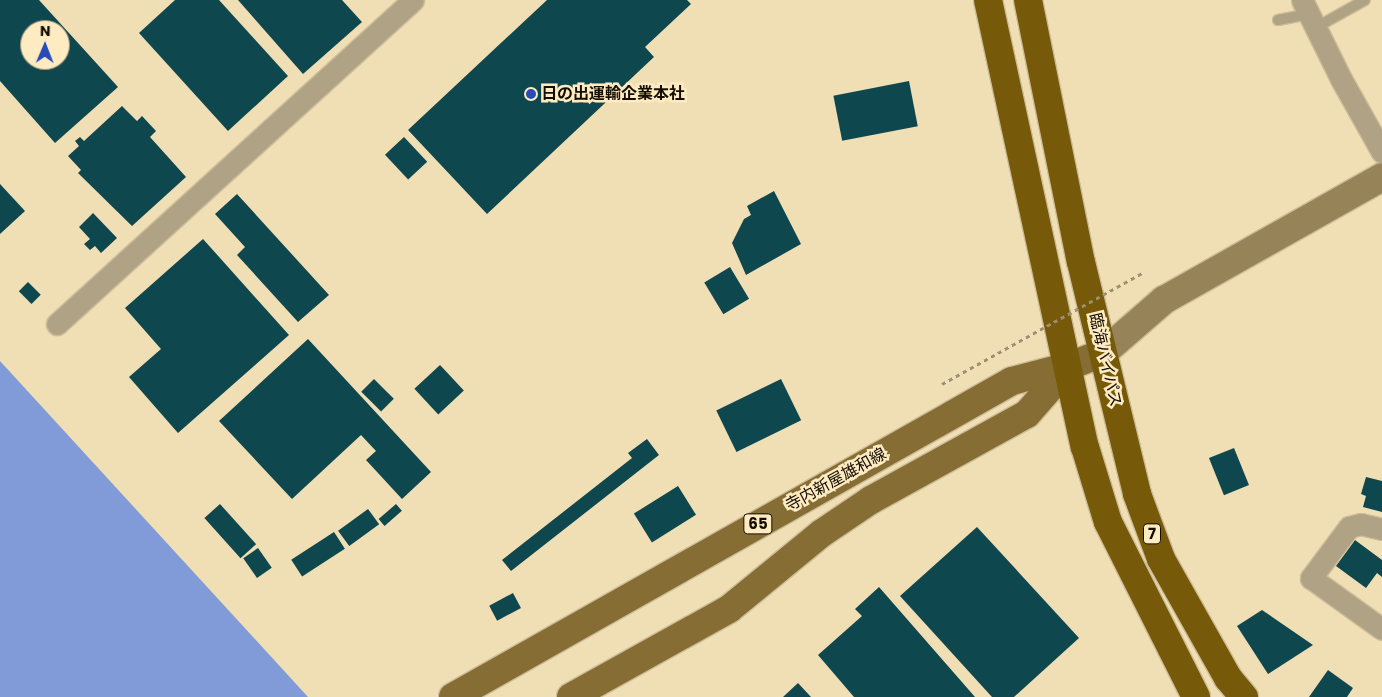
<!DOCTYPE html>
<html>
<head>
<meta charset="utf-8">
<style>
  body { margin:0 }
  #map { position:relative; width:1382px; height:697px; overflow:hidden; background:#f0deb5; font-family:Poppins,"Noto Sans JP",sans-serif }
  div>[style] { position:absolute }
  [style*='--x'] { left:calc(var(--x)*1px); top:calc(var(--y)*1px); width:calc(var(--w)*1px); rotate:calc(var(--a)*1deg) }
  .water>* { inset:0; background:#819bd9 }
  .building>* { inset:0; background:#0e474e; transform-origin:0 0 }
  .roads { filter:drop-shadow(1px 0 #cdbd98) drop-shadow(-1px 0 #cdbd98) drop-shadow(0 1px #cdbd98) drop-shadow(0 -1px #cdbd98) }
  .lane>* { height:10px; margin:-5px; padding:0 5px; transform-origin:5px; border-radius:5px; background:#afa285 }
  .street>* { height:21px; margin:-10.5px; padding:0 10.5px; transform-origin:10.5px; border-radius:10.5px; background:#afa285 }
  .secondary>* { height:28px; margin:-14px; padding:0 14px; transform-origin:14px; border-radius:14px; background:#978358 }
  .primary>* { height:28px; margin:-14px; padding:0 14px; transform-origin:14px; border-radius:14px; background:#866d34 }
  .highway>* { height:28px; margin:-14px; padding:0 14px; transform-origin:14px; border-radius:14px; background:#775a09 }
  .path-bridge>* { height:3px; margin-top:-1.5px; transform-origin:0; background:repeating-linear-gradient(90deg,#9d8f72 0 4px,transparent 0 8px) }
  .dots>* { width:14px; height:14px; translate:-50% -50%; box-sizing:border-box; border:2px solid #feebc2; border-radius:50% }
  span { translate:-50% -50%; white-space:nowrap; text-align:center; line-height:1.15; -webkit-text-stroke:5px #feebc2; paint-order:stroke }
  .shield-label span { padding:1px 4px; background:#feebc2; border:1px solid; border-radius:4px; -webkit-text-stroke-width:0 }
  .shield-label { font-size:15px; color:#130d02; font-weight:700 }
  .poi-label { font-size:16px; color:#130d02; font-weight:700 }
  .left { translate:0 -50%; text-align:left }
  .street-label { font-size:16px; color:#130d02 }
  .north { position:absolute; left:20px; top:20px; width:50px; height:50px; box-sizing:border-box; background:#feebc2; border:1px solid #a09275; border-radius:50%; rotate:1deg; font-size:14px; font-weight:700; line-height:20px; text-align:center; color:#130d02 }
  .north::after { content:''; display:block; margin:auto; width:18px; height:22px; background:#294bba; clip-path:polygon(50% 0,100% 100%,50% 72%,0 100%) }
</style>
</head>
<body>
<div id="map">
  <div class="water">
    <i style="clip-path:polygon(0 361px,308px 697px,0 697px)"></i>
  </div>
  <div class="building">
    <i style="clip-path:polygon(evenodd,0 0,39px 0,118px 87px,55px 143px,0 81px,0 0,30px 30px,60px 30px,60px 60px,30px 60px,30px 30px)"></i>
    <i style="clip-path:polygon(175px 0,219px 0,288px 76px,228px 131px,139px 33px)"></i>
    <i style="clip-path:polygon(238px 0,342px 0,362px 22px,303px 74px)"></i>
    <i style="clip-path:polygon(547px 0,687px 0,691px 4px,645px 47px,654px 57px,487px 214px,408px 130px)"></i>
    <i style="left:909px;top:81px;width:46px;height:77px;rotate:79deg"></i>
    <i style="clip-path:polygon(122px 106px,137px 121px,142px 116px,156px 131px,150px 137px,186px 177px,132px 226px,78px 173px,81px 170px,68px 156px,79px 146px,75px 141px,80px 137px,84px 141px)"></i>
    <i style="left:404px;top:137px;width:34px;height:26px;rotate:47deg"></i>
    <i style="clip-path:polygon(0 184px,25px 211px,0 234px)"></i>
    <i style="clip-path:polygon(774px 191px,801px 244px,746px 275px,732px 243px,744px 219px,751px 215px,747px 206px)"></i>
    <i style="clip-path:polygon(237px 194px,329px 295px,298px 322px,237px 255px,245px 247px,215px 214px)"></i>
    <i style="clip-path:polygon(93px 213px,117px 238px,101px 253px,95px 246px,90px 250px,84px 244px,90px 239px,79px 227px)"></i>
    <i style="clip-path:polygon(203px 239px,289px 335px,178px 433px,129px 377px,161px 349px,125px 308px)"></i>
    <i style="left:730px;top:267px;width:37px;height:30px;rotate:59deg"></i>
    <i style="left:28px;top:282px;width:18px;height:13px;rotate:45deg"></i>
    <i style="clip-path:polygon(308px 339px,431px 472px,402px 499px,366px 460px,376px 451px,361px 435px,292px 499px,219px 421px)"></i>
    <i style="left:440px;top:365px;width:35px;height:35px;rotate:47deg"></i>
    <i style="left:374px;top:379px;width:28px;height:18px;rotate:45deg"></i>
    <i style="left:781px;top:379px;width:46px;height:72px;rotate:64deg"></i>
    <i style="clip-path:polygon(647px 439px,659px 455px,511px 571px,502px 560px,632px 458px,628px 453px)"></i>
    <i style="left:1234px;top:448px;width:40px;height:27px;rotate:68deg"></i>
    <i style="clip-path:polygon(1366px 477px,1382px 481px,1382px 512px,1363px 507px,1366px 496px,1361px 494px)"></i>
    <i style="left:678px;top:486px;width:34px;height:52px;rotate:58deg"></i>
    <i style="left:220px;top:504px;width:54px;height:21px;rotate:48deg"></i>
    <i style="left:396px;top:504px;width:9px;height:23px;rotate:49deg"></i>
    <i style="left:368px;top:509px;width:19px;height:37px;rotate:54deg"></i>
    <i style="clip-path:polygon(977px 527px,1079px 638px,1014px 697px,992px 697px,900px 596px)"></i>
    <i style="left:334px;top:532px;width:20px;height:51px;rotate:57deg"></i>
    <i style="clip-path:polygon(1355px 540px,1382px 560px,1382px 577px,1377px 573px,1366px 588px,1336px 566px)"></i>
    <i style="left:258px;top:548px;width:24px;height:18px;rotate:55deg"></i>
    <i style="clip-path:polygon(879px 587px,975px 697px,854px 697px,818px 655px,862px 616px,855px 609px)"></i>
    <i style="left:513px;top:593px;width:17px;height:27px;rotate:62deg"></i>
    <i style="clip-path:polygon(1262px 610px,1313px 645px,1268px 674px,1237px 626px)"></i>
    <i style="clip-path:polygon(1328px 670px,1353px 688px,1347px 697px,1309px 697px)"></i>
    <i style="clip-path:polygon(798px 683px,811px 697px,783px 697px)"></i>
  </div>
  <div class="roads">
    <div class="lane">
      <i style="--x:1278;--y:20;--w:31;--a:-11"></i>
      <i style="--x:1315;--y:28;--w:57;--a:-29.2"></i>
    </div>
    <div class="street">
      <i style="--x:1302;--y:0;--w:88;--a:63.7"></i>
      <i style="--x:1341;--y:79;--w:84;--a:60.7"></i>
      <i style="--x:57;--y:324;--w:481;--a:-42.3"></i>
      <i style="--x:1382;--y:529;--w:22;--a:-167"></i>
      <i style="--x:1361;--y:524;--w:12;--a:166"></i>
      <i style="--x:1349;--y:527;--w:64;--a:126.7"></i>
      <i style="--x:1311;--y:578;--w:87;--a:35.7"></i>
    </div>
    <div class="secondary">
      <i style="--x:1103;--y:353;--w:81;--a:-41"></i>
      <i style="--x:1164;--y:300;--w:250;--a:-29.4"></i>
    </div>
    <div class="primary">
      <i style="--x:453;--y:697;--w:642;--a:-29.48"></i>
      <i style="--x:1012;--y:381;--w:59;--a:-14.7"></i>
      <i style="--x:1069;--y:366;--w:36;--a:-21"></i>
      <i style="--x:571;--y:697;--w:181;--a:-29.1"></i>
      <i style="--x:729;--y:609;--w:120;--a:-39.3"></i>
      <i style="--x:822;--y:533;--w:59;--a:-34"></i>
      <i style="--x:871;--y:500;--w:178;--a:-28.9"></i>
      <i style="--x:1027;--y:414;--w:64;--a:-48.8"></i>
    </div>
    <div class="highway">
      <i style="--x:988;--y:0;--w:457;--a:77.8"></i>
      <i style="--x:1085;--y:447;--w:78;--a:73"></i>
      <i style="--x:1108;--y:522;--w:196;--a:63.3"></i>
      <i style="--x:1028;--y:0;--w:267;--a:78.6"></i>
      <i style="--x:1081;--y:262;--w:239;--a:76.4"></i>
      <i style="--x:1137;--y:494;--w:69;--a:69.7"></i>
      <i style="--x:1161;--y:559;--w:137;--a:60.6"></i>
      <i style="--x:1228;--y:678;--w:25;--a:50"></i>
    </div>
  </div>
  <div class="path-bridge">
    <i style="--x:942;--y:384;--w:231;--a:-29"></i>
  </div>
  <div class="dots">
    <i style="left:531px;top:94px;background:#294bba"></i>
  </div>
  <div class="shield-label">
    <span style="left:758px;top:524px">65</span>
    <span style="left:1152px;top:534px">7</span>
  </div>
  <div class="poi-label">
    <span class="left" style="left:541px;top:94px">日の出運輸企業本社</span>
  </div>
  <div class="street-label">
    <span style="left:1105px;top:360px;rotate:77deg">臨海バイパス</span>
    <span style="left:836px;top:480px;rotate:-29deg">寺内新屋雄和線</span>
  </div>
  <div class="north">N</div>
</div>
</body>
</html>
